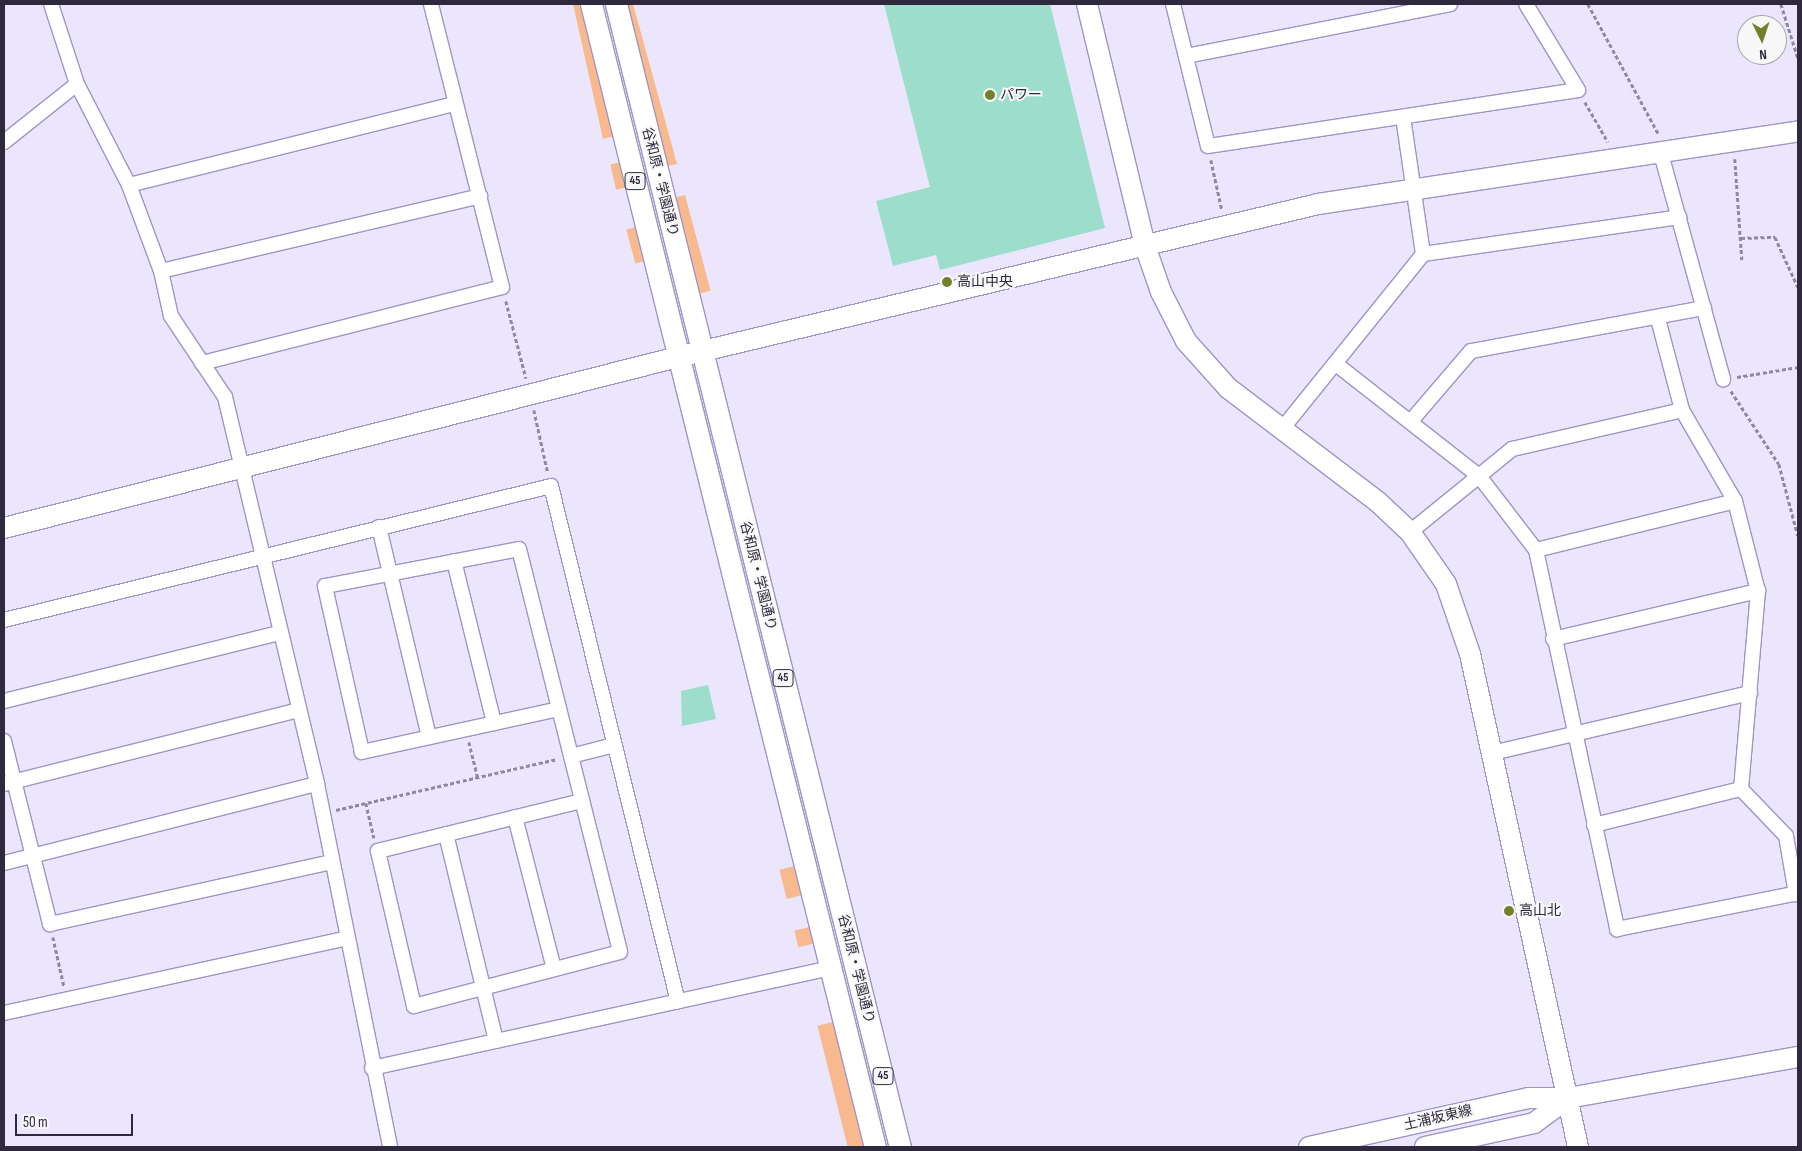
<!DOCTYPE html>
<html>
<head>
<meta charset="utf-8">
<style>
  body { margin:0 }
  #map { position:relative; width:1802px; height:1151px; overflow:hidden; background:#ebe6fb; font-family:"Sofia Sans Condensed","Noto Sans JP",sans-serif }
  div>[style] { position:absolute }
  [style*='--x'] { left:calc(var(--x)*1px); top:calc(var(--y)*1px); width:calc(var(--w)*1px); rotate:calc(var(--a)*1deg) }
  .green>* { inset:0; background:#f7b98d; transform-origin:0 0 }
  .building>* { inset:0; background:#9cddcc }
  .path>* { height:2.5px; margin-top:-1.25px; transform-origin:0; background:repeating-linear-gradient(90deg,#8e899d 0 4px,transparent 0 6.5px) }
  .roads { filter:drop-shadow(1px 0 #a094c4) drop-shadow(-1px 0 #a094c4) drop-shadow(0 1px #a094c4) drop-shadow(0 -1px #a094c4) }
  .street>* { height:14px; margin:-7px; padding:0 7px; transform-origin:7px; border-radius:7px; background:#fff }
  .secondary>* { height:20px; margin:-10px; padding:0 10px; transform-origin:10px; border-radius:10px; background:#fff }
  .primary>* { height:21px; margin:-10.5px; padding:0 10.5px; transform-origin:10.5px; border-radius:10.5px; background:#fff }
  .dots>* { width:14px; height:14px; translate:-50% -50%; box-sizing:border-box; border:2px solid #f7f7f7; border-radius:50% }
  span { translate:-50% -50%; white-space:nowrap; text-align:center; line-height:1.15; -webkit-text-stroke:4px #f7f7f7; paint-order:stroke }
  .shield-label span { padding:1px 4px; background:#f7f7f7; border:1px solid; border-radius:4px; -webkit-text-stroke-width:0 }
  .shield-label { font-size:12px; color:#2e293c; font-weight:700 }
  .poi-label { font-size:14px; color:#2e293c }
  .left { translate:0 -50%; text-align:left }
  .street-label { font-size:14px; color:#2e293c }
  .frame { position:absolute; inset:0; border:5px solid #2e293c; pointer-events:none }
  .north { position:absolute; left:1737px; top:15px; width:50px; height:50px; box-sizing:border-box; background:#f7f7f7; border:1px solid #a7a5ac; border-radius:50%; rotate:176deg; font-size:14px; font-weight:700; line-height:20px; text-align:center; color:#2e293c }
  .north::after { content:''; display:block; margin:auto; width:18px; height:22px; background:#75802c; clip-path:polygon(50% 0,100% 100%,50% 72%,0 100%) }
  .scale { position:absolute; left:15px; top:1114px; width:118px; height:22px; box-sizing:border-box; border:2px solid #2e293c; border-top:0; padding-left:6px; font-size:15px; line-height:18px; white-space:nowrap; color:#2e293c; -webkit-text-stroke:4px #f7f7f7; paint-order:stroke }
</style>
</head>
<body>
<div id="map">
  <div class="green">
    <i style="clip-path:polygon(573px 4px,581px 4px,614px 136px,603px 139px)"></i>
    <i style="clip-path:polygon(626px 4px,633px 4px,677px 164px,666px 166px)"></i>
    <i style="left:621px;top:162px;width:26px;height:11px;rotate:77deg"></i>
    <i style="left:685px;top:195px;width:99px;height:11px;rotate:75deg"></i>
    <i style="left:636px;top:227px;width:35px;height:10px;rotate:75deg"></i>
    <i style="left:795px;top:866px;width:30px;height:16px;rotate:76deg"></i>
    <i style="left:810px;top:927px;width:17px;height:16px;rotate:77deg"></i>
    <i style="left:833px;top:1022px;width:129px;height:16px;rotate:76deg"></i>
  </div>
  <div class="building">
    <i style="clip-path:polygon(884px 4px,1050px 4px,1105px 228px,940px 270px,936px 255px,893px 266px,876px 201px,930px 187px)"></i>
    <i style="clip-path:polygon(708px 685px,716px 719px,682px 726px,681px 691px)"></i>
  </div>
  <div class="path">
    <i style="--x:1588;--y:4;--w:149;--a:61.5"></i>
    <i style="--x:1781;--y:4;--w:57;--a:72.5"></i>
    <i style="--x:1585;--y:102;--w:46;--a:60.1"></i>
    <i style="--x:1735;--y:159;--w:101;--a:86"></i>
    <i style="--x:1211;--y:160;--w:51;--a:77.6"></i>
    <i style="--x:1741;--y:238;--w:34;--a:-2"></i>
    <i style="--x:1775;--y:237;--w:55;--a:65.3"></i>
    <i style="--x:506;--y:301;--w:80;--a:75.4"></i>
    <i style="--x:1737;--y:377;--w:62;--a:-9.3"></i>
    <i style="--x:1731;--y:391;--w:87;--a:56.7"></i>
    <i style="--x:1779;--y:464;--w:74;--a:75.2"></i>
    <i style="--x:534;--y:410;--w:65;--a:77.5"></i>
    <i style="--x:469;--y:742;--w:36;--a:76"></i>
    <i style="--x:366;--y:803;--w:36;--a:77"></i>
    <i style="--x:336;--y:810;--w:227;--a:-13"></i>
    <i style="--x:53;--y:937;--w:50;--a:77.3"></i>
  </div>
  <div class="roads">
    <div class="street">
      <i style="--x:1173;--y:4;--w:146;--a:76.2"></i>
      <i style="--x:1208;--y:146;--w:374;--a:-8.6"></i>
      <i style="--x:1578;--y:90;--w:100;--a:-121.2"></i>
      <i style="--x:1186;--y:56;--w:269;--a:-11.1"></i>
      <i style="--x:77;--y:84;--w:114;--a:62.8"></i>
      <i style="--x:129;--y:185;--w:92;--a:69.6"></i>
      <i style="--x:161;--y:271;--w:46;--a:77.5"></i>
      <i style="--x:171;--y:316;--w:97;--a:56.3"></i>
      <i style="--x:225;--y:397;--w:398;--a:76.6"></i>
      <i style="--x:317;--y:784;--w:370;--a:78.6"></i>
      <i style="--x:1403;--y:117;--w:138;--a:81.7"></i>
      <i style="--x:4;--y:142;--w:93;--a:-38.5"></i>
      <i style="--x:77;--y:84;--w:84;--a:-108"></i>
      <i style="--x:1660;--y:150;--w:238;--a:74.6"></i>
      <i style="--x:129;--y:185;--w:336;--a:-14"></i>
      <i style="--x:161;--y:271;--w:328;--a:-13.2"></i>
      <i style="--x:1658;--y:319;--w:94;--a:75.2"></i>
      <i style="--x:1682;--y:410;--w:105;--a:59.8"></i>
      <i style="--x:1735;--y:501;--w:93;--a:75.7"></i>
      <i style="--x:1758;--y:591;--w:199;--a:94.9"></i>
      <i style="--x:202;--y:363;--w:309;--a:-14.2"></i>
      <i style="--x:502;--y:287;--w:292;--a:-104.1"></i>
      <i style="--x:1336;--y:364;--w:182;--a:38.1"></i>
      <i style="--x:1479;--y:476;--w:93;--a:52.4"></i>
      <i style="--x:1536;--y:550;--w:388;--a:77.9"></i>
      <i style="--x:1617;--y:929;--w:185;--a:-11.2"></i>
      <i style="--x:1411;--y:421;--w:92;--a:-49.4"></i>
      <i style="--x:1471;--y:351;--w:237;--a:-10.5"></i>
      <i style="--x:1282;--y:429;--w:225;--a:-51.1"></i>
      <i style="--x:1423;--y:254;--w:259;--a:-8.2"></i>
      <i style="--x:379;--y:527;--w:216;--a:76.6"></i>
      <i style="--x:1410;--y:532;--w:132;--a:-39.1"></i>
      <i style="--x:1512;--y:449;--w:174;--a:-12.9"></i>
      <i style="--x:1536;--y:550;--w:205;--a:-13.8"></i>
      <i style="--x:454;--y:561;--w:167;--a:76.1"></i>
      <i style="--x:4;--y:620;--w:563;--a:-13.76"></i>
      <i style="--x:551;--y:486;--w:531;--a:76.17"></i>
      <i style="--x:1553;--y:639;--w:211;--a:-13.2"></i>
      <i style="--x:4;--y:701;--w:283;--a:-13.9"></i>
      <i style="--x:559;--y:709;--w:202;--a:167.7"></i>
      <i style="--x:362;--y:752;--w:170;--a:-102.6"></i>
      <i style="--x:325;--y:586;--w:197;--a:-10.8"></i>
      <i style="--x:519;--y:549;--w:415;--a:75.9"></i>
      <i style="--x:620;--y:952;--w:213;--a:165.3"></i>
      <i style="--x:414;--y:1006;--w:159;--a:-103.1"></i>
      <i style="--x:378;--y:851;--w:210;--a:-13.8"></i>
      <i style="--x:4;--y:741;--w:189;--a:75.9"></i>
      <i style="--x:50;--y:924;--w:289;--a:-12.4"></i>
      <i style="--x:1492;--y:753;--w:265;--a:-13.1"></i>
      <i style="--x:571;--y:756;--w:44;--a:-14.3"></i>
      <i style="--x:4;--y:784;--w:303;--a:-14.1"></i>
      <i style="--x:515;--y:817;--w:157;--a:75.6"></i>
      <i style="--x:1594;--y:825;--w:151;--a:-13.8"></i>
      <i style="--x:1741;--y:789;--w:65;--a:46.2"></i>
      <i style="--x:1786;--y:836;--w:59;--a:80.2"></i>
      <i style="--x:446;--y:834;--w:213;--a:76.4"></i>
      <i style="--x:4;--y:863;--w:323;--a:-14.2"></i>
      <i style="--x:4;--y:1013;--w:351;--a:-12.3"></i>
      <i style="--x:372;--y:1068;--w:469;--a:-12.3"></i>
    </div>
    <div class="secondary">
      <i style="--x:1087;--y:4;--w:249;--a:76.5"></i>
      <i style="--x:1145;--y:246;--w:49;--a:70.8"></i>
      <i style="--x:1161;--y:292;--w:55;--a:63"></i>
      <i style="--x:1186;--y:341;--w:63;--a:48.2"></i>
      <i style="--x:1228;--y:388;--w:188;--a:37.2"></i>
      <i style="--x:1378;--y:502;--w:44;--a:43.2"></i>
      <i style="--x:1410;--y:532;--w:63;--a:55.3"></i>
      <i style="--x:1446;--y:584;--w:74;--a:71.1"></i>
      <i style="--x:1470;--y:654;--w:505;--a:77.64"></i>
      <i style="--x:4;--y:528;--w:695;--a:-14.24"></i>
      <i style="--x:678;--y:357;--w:658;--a:-13.44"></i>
      <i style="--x:1318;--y:204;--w:486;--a:-8.6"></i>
      <i style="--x:1309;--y:1147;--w:224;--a:-12.6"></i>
      <i style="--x:1528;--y:1098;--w:40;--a:0"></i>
      <i style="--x:1568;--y:1098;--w:234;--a:-10.1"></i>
      <i style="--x:1425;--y:1147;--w:112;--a:-12.4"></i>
      <i style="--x:1534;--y:1123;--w:42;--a:-36.3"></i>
    </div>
    <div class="primary">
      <i style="--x:591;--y:4;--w:1178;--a:76.05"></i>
      <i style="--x:616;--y:4;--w:1178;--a:76.05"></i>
    </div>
  </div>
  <div class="dots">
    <i style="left:990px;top:95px;background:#75802c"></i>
    <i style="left:947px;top:282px;background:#75802c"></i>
    <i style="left:1509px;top:911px;background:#75802c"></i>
  </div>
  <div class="shield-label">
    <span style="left:635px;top:181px">45</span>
    <span style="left:783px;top:678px">45</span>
    <span style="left:883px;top:1076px">45</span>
  </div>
  <div class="poi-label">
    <span class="left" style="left:1000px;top:95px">パワー</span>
    <span class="left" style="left:957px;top:282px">高山中央</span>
    <span class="left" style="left:1519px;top:911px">高山北</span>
  </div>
  <div class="street-label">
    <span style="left:660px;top:182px;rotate:76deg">谷和原・学園通り</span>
    <span style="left:758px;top:576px;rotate:76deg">谷和原・学園通り</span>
    <span style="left:856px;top:969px;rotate:76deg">谷和原・学園通り</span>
    <span style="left:1438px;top:1118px;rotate:-13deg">土浦坂東線</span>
  </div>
  <div class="frame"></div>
  <div class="north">N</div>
  <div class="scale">50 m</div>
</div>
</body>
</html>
